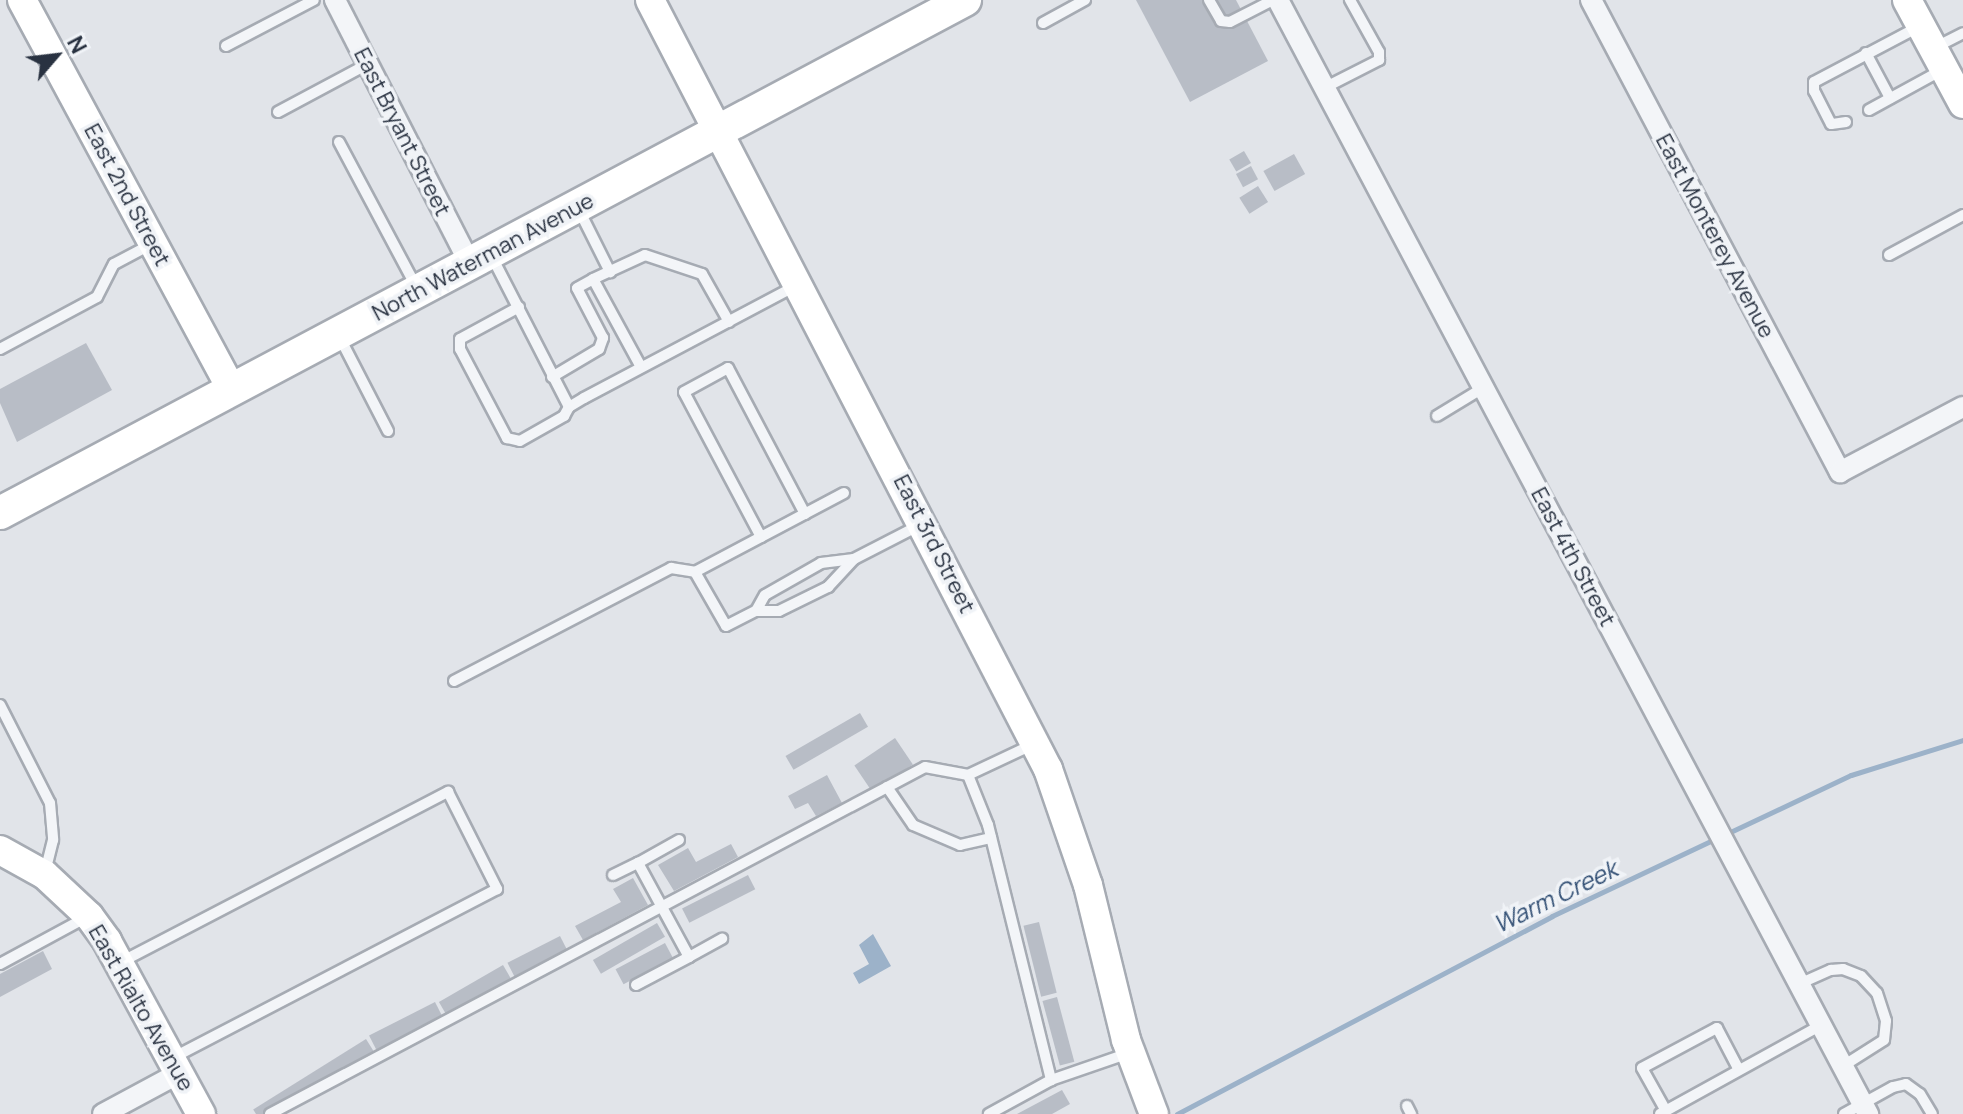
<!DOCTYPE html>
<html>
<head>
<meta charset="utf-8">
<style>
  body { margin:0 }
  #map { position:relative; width:1963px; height:1114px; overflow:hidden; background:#e1e4e9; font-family:Manrope,sans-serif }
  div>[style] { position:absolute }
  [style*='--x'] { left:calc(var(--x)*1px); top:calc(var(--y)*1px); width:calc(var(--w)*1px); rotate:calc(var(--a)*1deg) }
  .water>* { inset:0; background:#9cb2c9 }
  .stream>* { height:5px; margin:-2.5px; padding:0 2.5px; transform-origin:2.5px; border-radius:2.5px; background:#9cb2c9 }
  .building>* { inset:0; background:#b8bdc6; transform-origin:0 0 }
  .roads { filter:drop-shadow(2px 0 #a6abb3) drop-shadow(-2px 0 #a6abb3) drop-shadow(0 2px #a6abb3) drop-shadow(0 -2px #a6abb3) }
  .lane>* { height:10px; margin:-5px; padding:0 5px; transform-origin:5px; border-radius:5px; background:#f3f5f8 }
  .street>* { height:20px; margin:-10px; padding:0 10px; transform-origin:10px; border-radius:10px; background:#f3f5f8 }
  .secondary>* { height:28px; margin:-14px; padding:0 14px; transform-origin:14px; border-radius:14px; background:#fff }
  .primary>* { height:32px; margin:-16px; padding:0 16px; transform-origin:16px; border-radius:16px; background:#fff }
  span { translate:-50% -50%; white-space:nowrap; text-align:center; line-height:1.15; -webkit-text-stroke:7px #f0f3f7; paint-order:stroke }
  .street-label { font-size:22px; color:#293241 }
  .water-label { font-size:24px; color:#335075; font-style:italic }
  .north { position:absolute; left:16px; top:16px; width:80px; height:80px; -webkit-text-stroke:6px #f0f3f7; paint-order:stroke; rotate:62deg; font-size:22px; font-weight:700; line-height:32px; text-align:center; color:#293241 }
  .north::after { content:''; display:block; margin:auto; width:28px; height:36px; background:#293241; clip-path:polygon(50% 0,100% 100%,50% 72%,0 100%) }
</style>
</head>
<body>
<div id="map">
  <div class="water">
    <i style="clip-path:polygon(873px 934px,891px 966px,859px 984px,853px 973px,869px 964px,859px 945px)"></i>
  </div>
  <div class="stream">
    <i style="--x:1726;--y:834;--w:138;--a:-25.3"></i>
    <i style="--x:1851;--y:775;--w:117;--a:-17.4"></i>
    <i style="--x:1177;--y:1114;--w:424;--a:-27.8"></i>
    <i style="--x:1552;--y:916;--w:183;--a:-25.3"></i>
  </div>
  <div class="building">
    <i style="clip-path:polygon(1136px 0,1236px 0,1268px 61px,1190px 102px)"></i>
    <i style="left:1244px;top:151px;width:14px;height:17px;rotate:60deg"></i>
    <i style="left:1294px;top:154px;width:23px;height:35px;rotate:61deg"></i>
    <i style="left:1251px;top:166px;width:15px;height:17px;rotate:62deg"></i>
    <i style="left:1258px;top:186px;width:19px;height:22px;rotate:58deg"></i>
    <i style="clip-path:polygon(86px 343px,112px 390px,17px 442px,0 403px,0 389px)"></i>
    <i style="left:860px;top:713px;width:16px;height:86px;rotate:60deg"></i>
    <i style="left:895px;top:738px;width:32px;height:49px;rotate:56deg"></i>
    <i style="clip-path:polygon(827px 775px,842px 803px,816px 816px,808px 803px,795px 809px,788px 796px)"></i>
    <i style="clip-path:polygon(731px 844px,738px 857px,674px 891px,658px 865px,688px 848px,696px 862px)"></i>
    <i style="left:748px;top:875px;width:16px;height:74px;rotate:63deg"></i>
    <i style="clip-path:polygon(633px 878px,648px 905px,583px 940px,575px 926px,621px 902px,613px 889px)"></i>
    <i style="left:1039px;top:922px;width:73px;height:16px;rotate:76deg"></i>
    <i style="left:657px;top:923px;width:16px;height:74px;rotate:60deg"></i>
    <i style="left:560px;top:936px;width:16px;height:59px;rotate:63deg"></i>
    <i style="left:665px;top:943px;width:17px;height:56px;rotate:62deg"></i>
    <i style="clip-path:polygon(43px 951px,52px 969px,0 997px,0 974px)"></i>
    <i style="left:503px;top:965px;width:16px;height:74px;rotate:60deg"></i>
    <i style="left:1057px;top:997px;width:67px;height:15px;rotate:75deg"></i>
    <i style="left:435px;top:1002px;width:16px;height:74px;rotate:63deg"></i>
    <i style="left:366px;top:1039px;width:15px;height:133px;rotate:58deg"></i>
    <i style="clip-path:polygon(1062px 1090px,1070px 1104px,1052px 1114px,1017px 1114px)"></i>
  </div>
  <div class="roads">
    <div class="lane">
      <i style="--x:1209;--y:0;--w:24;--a:60"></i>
      <i style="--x:1221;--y:21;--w:9;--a:6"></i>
      <i style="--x:1230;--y:22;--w:48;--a:-27.1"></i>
      <i style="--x:1043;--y:23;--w:48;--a:-28.7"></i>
      <i style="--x:226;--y:46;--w:99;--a:-27.6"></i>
      <i style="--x:1936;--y:47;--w:30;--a:-27"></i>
      <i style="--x:1866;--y:53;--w:51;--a:61.9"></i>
      <i style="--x:1324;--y:88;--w:62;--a:-27"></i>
      <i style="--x:1379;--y:60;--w:8;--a:-90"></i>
      <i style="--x:1379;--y:52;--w:60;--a:-119.1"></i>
      <i style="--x:1869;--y:110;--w:83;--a:-28.7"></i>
      <i style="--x:278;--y:112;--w:102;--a:-28.1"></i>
      <i style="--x:1846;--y:122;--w:15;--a:172"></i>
      <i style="--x:1831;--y:124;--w:37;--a:-117"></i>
      <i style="--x:1814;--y:91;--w:9;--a:-90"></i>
      <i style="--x:1814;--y:82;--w:120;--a:-27.8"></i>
      <i style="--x:339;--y:142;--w:163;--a:61.9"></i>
      <i style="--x:578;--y:208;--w:72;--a:63.4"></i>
      <i style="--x:491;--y:255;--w:171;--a:62.8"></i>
      <i style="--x:1889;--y:255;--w:84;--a:-28.4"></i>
      <i style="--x:519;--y:307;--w:67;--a:151.5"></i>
      <i style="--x:460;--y:339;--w:10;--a:90"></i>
      <i style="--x:460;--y:349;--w:101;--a:62.2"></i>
      <i style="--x:507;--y:438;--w:13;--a:13"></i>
      <i style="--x:520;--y:441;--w:51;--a:-29.6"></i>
      <i style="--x:564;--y:416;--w:10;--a:-61"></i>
      <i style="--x:569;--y:407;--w:17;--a:-31"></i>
      <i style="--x:584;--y:398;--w:238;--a:-27.9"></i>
      <i style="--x:339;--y:336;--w:107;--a:62.7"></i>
      <i style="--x:0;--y:349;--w:110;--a:-28.2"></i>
      <i style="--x:97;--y:297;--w:37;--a:-63"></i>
      <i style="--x:114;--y:264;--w:43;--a:-27.8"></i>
      <i style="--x:641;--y:367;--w:100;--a:-118.6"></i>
      <i style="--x:593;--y:279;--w:57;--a:-24.8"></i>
      <i style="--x:645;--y:255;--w:60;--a:18.4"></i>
      <i style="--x:702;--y:274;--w:55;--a:60.6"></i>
      <i style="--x:552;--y:377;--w:55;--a:-30.8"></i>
      <i style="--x:599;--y:349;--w:12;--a:-70"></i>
      <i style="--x:603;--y:338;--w:56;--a:-117.5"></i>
      <i style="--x:577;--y:288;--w:18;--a:-29"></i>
      <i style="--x:1437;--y:416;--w:54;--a:-31.3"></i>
      <i style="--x:844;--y:493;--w:169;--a:152.1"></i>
      <i style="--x:695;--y:572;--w:62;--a:60.1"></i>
      <i style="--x:726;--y:626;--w:34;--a:-27"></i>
      <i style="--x:756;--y:611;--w:23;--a:0"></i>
      <i style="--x:779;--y:611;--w:55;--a:-26.1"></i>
      <i style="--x:828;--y:587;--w:38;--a:-47"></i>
      <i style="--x:761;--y:537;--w:164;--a:-118"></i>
      <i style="--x:684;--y:392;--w:50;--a:-28.6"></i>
      <i style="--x:728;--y:368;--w:165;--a:62.2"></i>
      <i style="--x:756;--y:611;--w:18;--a:-61"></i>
      <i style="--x:765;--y:595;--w:64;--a:-29.7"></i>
      <i style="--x:821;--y:563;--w:33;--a:-7"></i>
      <i style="--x:854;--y:559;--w:72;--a:-27.3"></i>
      <i style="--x:454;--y:681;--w:245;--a:-27.5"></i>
      <i style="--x:671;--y:568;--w:24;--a:9"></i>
      <i style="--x:0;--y:705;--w:110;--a:63"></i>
      <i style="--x:50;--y:803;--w:37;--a:85"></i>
      <i style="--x:53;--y:840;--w:34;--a:104"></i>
      <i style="--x:968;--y:775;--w:54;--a:68.2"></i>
      <i style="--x:988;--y:825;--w:263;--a:76.1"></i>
      <i style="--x:1051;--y:1080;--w:71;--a:151.3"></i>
      <i style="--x:887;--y:787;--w:46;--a:55.6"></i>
      <i style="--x:913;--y:825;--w:51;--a:23.1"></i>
      <i style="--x:960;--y:845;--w:32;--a:-13"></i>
      <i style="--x:613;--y:875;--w:28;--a:-26"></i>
      <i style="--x:689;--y:957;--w:38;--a:-29"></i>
      <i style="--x:121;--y:962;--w:369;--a:-27.5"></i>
      <i style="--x:448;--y:792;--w:109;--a:63.2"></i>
      <i style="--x:497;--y:889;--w:366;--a:152.5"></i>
      <i style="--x:0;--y:964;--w:99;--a:-28.4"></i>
      <i style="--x:1799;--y:984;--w:35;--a:-24"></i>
      <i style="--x:1831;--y:970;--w:12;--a:-5"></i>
      <i style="--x:1843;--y:969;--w:19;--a:21"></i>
      <i style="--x:1861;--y:976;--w:23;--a:47"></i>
      <i style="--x:1877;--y:993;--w:29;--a:72"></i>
      <i style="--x:1886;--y:1021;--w:19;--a:96"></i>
      <i style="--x:1884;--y:1040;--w:49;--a:147.6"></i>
      <i style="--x:636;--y:985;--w:60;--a:-27.8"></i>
      <i style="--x:689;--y:957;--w:107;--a:-118.5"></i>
      <i style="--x:638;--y:863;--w:47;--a:-29.3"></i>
      <i style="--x:1051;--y:1080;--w:83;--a:-19.1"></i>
      <i style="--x:1407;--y:1106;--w:9;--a:63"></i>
      <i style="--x:1666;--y:1111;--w:49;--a:-119.2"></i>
      <i style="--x:1642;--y:1068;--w:85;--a:-28.1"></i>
      <i style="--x:1717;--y:1028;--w:47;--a:62.4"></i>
      <i style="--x:270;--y:1114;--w:741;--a:-27.91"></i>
      <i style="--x:925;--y:767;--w:44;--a:10.5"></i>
      <i style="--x:968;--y:775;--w:73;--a:-25.2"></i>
      <i style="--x:1660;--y:1114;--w:184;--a:-28.9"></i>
      <i style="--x:1844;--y:1114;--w:56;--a:-28.9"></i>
      <i style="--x:1893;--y:1087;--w:13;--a:-13"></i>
      <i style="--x:1906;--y:1084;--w:17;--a:36"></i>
      <i style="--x:1920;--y:1094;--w:23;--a:59"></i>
    </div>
    <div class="street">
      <i style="--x:335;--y:0;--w:297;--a:62.9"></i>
      <i style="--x:1278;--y:0;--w:1261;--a:62.09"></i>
      <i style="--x:1591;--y:0;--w:534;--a:62.19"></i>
      <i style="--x:1840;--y:472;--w:139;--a:-27.9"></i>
      <i style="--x:103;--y:1114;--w:86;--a:-28.3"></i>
    </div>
    <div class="secondary">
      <i style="--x:22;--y:0;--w:443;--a:61.7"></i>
      <i style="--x:650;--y:0;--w:866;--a:62.64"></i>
      <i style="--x:1048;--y:769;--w:123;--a:71"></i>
      <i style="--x:1088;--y:885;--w:160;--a:76.2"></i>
      <i style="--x:1126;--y:1040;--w:79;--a:69.3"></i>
      <i style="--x:1907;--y:0;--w:118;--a:61.7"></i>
      <i style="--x:0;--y:850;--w:51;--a:29.1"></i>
      <i style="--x:45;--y:875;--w:60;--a:43"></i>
      <i style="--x:89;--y:916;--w:31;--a:54"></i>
      <i style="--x:107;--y:941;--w:197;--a:61.5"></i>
    </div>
    <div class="primary">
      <i style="--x:0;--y:513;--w:1093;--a:-28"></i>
    </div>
  </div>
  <div class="street-label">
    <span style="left:402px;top:132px;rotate:63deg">East Bryant Street</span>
    <span style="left:127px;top:195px;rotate:62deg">East 2nd Street</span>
    <span style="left:1715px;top:236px;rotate:62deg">East Monterey Avenue</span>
    <span style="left:483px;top:257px;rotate:-28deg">North Waterman Avenue</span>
    <span style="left:934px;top:544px;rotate:63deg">East 3rd Street</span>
    <span style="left:1573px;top:557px;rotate:62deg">East 4th Street</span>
    <span style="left:141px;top:1008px;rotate:60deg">East Rialto Avenue</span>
  </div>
  <div class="water-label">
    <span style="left:1555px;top:896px;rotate:-26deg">Warm Creek</span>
  </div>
  <div class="north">N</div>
</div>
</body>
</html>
